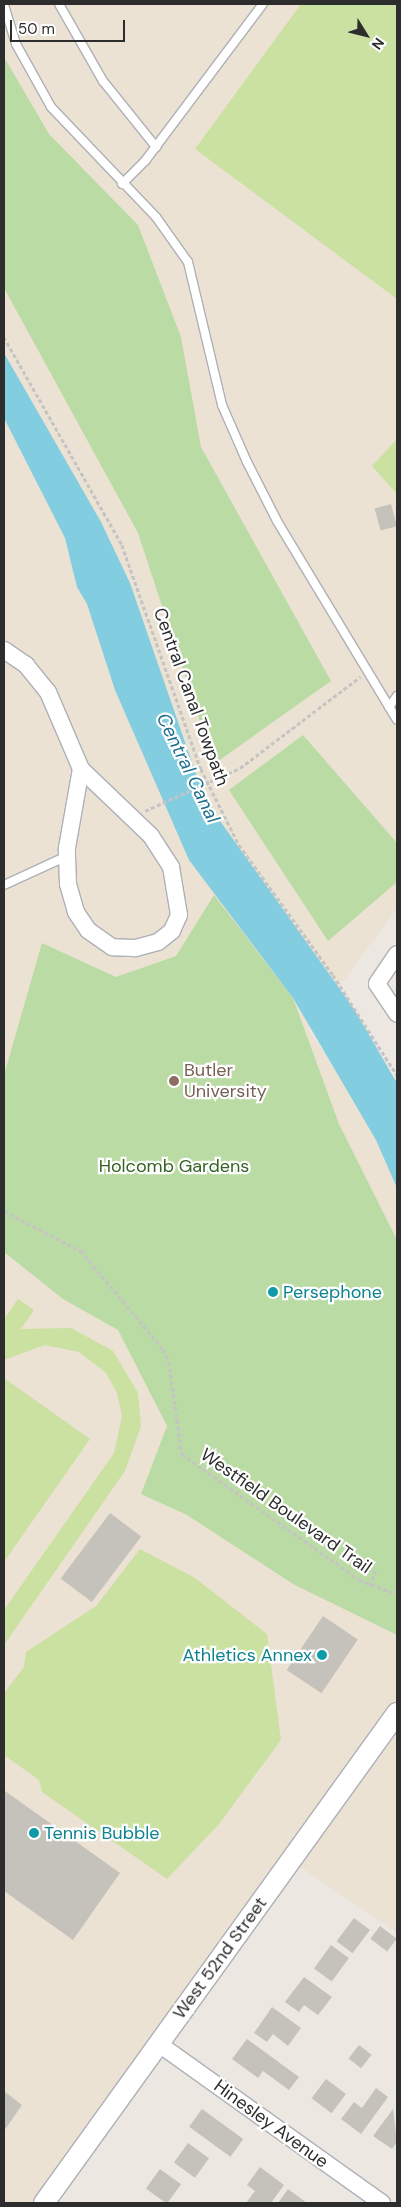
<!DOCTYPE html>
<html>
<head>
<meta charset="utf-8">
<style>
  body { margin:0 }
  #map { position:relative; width:401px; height:2207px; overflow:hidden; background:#ece7e1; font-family:"DM Sans",sans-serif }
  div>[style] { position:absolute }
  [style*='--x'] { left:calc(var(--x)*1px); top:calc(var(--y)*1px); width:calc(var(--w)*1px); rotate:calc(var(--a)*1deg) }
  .education>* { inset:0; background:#ebe2d3 }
  .green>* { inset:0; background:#bbdba5 }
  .pitch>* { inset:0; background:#cae1a2 }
  .water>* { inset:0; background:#82cde0 }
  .building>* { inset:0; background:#c5c2bc; transform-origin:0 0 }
  .path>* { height:2.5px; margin-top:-1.25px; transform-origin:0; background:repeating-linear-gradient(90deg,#c4c4c4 0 4px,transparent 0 6.5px) }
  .roads { filter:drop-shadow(1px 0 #aeb0b7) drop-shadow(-1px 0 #aeb0b7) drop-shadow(0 1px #aeb0b7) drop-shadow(0 -1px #aeb0b7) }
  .service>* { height:8px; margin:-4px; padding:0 4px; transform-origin:4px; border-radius:4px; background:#fff }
  .minor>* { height:16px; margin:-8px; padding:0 8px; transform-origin:8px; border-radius:8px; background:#fff }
  .tertiary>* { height:20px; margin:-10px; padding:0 10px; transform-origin:10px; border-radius:10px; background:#fff }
  .dots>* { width:14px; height:14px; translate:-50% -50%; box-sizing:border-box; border:2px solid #fff; border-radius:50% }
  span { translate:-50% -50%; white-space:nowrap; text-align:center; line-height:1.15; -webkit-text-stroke:4.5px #fff; paint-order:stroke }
  .street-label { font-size:18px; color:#2d2d2d }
  .education-label { font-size:18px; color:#785e54 }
  .left { translate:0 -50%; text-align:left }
  .park-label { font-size:18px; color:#356225 }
  .culture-label { font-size:18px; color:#0d838f }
  .right { translate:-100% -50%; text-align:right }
  .water-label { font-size:19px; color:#1f6f8e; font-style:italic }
  .frame { position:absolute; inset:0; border:5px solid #2d2d2d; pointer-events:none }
  .north { position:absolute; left:341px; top:10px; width:50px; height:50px; -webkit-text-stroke:4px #fff; paint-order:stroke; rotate:126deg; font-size:14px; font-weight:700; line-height:20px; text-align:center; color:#2d2d2d }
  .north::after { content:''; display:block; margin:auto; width:18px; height:22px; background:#2d2d2d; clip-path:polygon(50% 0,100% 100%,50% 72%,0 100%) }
  .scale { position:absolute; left:10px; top:20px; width:115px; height:22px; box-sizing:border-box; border:2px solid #2d2d2d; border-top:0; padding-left:6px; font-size:15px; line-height:18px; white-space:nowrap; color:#2d2d2d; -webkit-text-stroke:4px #fff; paint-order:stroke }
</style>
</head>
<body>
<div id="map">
  <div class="education">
    <i style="clip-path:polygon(4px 4px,397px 4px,397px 908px,308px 1029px,379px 1134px,397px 1178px,397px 1933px,289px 1859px,43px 2203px,4px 2203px)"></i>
  </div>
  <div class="green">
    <i style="clip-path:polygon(4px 57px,49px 134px,138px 225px,181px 337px,201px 447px,331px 681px,214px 764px,138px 533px,4px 288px)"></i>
    <i style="clip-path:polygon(303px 735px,397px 843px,397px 882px,328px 941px,229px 790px)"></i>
    <i style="clip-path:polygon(214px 895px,293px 998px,339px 1124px,397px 1240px,397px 1635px,293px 1584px,187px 1515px,141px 1494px,167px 1426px,118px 1330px,63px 1299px,4px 1252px,4px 1075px,42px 943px,116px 977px,176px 956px)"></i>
  </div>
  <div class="pitch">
    <i style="clip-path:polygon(301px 4px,397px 4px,397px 299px,195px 149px)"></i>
    <i style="clip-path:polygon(397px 439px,397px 494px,372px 466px)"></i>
    <i style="clip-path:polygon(18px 1299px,34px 1310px,21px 1329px,71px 1328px,113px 1351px,138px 1393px,141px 1426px,125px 1471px,4px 1645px,4px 1610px,114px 1453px,122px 1416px,117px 1393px,106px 1373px,79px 1352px,45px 1345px,4px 1360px,4px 1319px)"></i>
    <i style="clip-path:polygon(4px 1378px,90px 1439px,4px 1562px)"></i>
    <i style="clip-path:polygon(140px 1549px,195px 1578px,267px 1634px,281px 1740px,219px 1824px,167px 1879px,42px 1792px,39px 1780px,4px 1755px,4px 1693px,24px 1667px,26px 1652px,96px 1606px)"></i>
  </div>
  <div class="water">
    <i style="clip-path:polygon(4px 353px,101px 522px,130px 583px,196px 774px,213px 811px,354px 1009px,397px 1083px,397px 1188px,376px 1140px,293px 998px,189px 860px,115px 690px,87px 604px,77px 587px,65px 538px,4px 418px)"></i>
  </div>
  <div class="building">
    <i style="left:391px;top:504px;width:23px;height:17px;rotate:75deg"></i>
    <i style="left:110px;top:1513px;width:39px;height:82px;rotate:37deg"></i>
    <i style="left:323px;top:1616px;width:42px;height:65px;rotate:34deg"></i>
    <i style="clip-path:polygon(5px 1791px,120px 1873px,73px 1940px,4px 1891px)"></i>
    <i style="left:354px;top:1918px;width:20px;height:29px;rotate:37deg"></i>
    <i style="left:380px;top:1926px;width:21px;height:16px;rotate:37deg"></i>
    <i style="left:331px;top:1945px;width:22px;height:29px;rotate:36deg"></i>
    <i style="clip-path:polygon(304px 1977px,332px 1997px,318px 2015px,304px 2005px,299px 2012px,285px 2002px)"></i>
    <i style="clip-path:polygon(272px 2007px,301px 2028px,288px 2046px,273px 2034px,267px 2042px,254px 2033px)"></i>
    <i style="clip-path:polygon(247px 2039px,299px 2077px,289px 2090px,263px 2071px,258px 2078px,232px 2059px)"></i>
    <i style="left:359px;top:2045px;width:16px;height:17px;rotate:38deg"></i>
    <i style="left:326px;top:2079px;width:25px;height:24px;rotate:37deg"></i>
    <i style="clip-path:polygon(376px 2088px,388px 2097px,361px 2134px,341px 2119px,354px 2102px,362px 2108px)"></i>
    <i style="clip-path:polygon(4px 2091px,22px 2105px,4px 2131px)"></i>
    <i style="left:202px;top:2109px;width:51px;height:22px;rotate:36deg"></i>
    <i style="clip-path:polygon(393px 2109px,397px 2142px,392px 2149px,373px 2136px)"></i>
    <i style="left:188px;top:2143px;width:26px;height:24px;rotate:36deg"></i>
    <i style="clip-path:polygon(260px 2167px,284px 2185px,271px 2203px,246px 2203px,255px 2191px,247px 2185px)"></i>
    <i style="left:160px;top:2169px;width:26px;height:24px;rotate:36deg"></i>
    <i style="clip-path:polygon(288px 2189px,307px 2203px,278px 2203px)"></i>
  </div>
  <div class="path">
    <i style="--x:4;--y:337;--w:239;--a:60.4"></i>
    <i style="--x:122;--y:545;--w:238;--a:70.6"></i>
    <i style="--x:201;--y:769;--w:85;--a:63.4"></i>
    <i style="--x:239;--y:845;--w:160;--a:54.1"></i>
    <i style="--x:333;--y:975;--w:119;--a:57.4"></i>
    <i style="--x:145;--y:811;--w:104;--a:-24.4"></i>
    <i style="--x:240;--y:768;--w:151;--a:-37.2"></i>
    <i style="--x:4;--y:1211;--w:87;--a:27.5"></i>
    <i style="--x:81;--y:1251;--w:128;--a:50.1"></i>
    <i style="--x:163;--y:1349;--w:14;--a:65"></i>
    <i style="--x:169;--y:1362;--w:93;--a:82"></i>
    <i style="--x:182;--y:1454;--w:217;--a:35.4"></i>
    <i style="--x:359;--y:1580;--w:40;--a:20.2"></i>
    <i style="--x:370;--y:1586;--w:16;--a:-72"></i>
  </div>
  <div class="roads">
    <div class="service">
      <i style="--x:59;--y:4;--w:89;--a:60.3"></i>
      <i style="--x:103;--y:81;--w:85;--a:51.2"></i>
      <i style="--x:4;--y:5;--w:41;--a:72.9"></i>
      <i style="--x:16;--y:44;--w:72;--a:60.9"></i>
      <i style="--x:51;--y:107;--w:152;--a:46.3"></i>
      <i style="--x:156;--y:217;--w:55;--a:54.6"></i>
      <i style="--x:188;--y:262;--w:147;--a:76.6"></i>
      <i style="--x:222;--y:405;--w:62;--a:66.3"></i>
      <i style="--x:247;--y:462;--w:66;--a:63"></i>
      <i style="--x:277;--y:521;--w:232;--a:58.9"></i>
      <i style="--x:122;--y:184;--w:33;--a:-45"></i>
      <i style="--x:145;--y:161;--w:196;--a:-53.1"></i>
      <i style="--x:389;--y:707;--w:14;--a:-54"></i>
      <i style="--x:4;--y:885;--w:69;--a:-24.7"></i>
    </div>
    <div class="minor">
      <i style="--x:4;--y:650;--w:27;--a:34"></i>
      <i style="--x:26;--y:665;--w:35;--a:51"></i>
      <i style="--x:48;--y:692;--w:84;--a:66.8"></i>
      <i style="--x:81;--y:769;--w:97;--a:43.7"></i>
      <i style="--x:151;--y:836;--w:37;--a:57"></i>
      <i style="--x:171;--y:867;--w:49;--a:80.5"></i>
      <i style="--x:179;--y:915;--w:17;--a:114"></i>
      <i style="--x:172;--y:931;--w:18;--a:142"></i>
      <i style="--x:158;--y:942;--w:24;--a:165"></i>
      <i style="--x:135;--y:948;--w:23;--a:-178"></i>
      <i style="--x:112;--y:947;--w:29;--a:-145"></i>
      <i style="--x:88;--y:930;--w:22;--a:-124"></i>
      <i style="--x:76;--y:912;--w:29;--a:-106"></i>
      <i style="--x:68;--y:884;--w:36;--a:-92"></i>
      <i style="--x:67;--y:848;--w:80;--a:-80"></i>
      <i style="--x:397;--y:954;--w:36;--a:124"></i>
      <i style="--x:377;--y:984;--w:36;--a:56"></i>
      <i style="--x:159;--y:2044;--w:274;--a:35.5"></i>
    </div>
    <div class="tertiary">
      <i style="--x:44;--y:2203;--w:604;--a:-54.23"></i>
    </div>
  </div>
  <div class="dots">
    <i style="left:174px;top:1081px;background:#8d6e63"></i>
    <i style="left:273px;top:1292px;background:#0f9aa8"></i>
    <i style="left:322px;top:1655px;background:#0f9aa8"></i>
    <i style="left:34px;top:1833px;background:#0f9aa8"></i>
  </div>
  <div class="street-label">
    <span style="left:191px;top:697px;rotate:70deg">Central Canal Towpath</span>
    <span style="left:286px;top:1511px;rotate:35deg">Westfield Boulevard Trail</span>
    <span style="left:220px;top:1958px;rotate:-54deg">West 52nd Street</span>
    <span style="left:271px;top:2124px;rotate:36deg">Hinesley Avenue</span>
  </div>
  <div class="education-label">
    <span class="left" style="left:184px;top:1081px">Butler<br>University</span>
  </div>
  <div class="park-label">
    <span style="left:174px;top:1166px">Holcomb Gardens</span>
  </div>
  <div class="culture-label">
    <span class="left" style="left:283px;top:1292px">Persephone</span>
    <span class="right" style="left:312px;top:1655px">Athletics Annex</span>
    <span class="left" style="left:44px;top:1833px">Tennis Bubble</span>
  </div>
  <div class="water-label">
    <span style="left:188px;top:768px;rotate:64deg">Central Canal</span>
  </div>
  <div class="frame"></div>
  <div class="north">N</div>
  <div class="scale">50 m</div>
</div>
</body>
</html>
